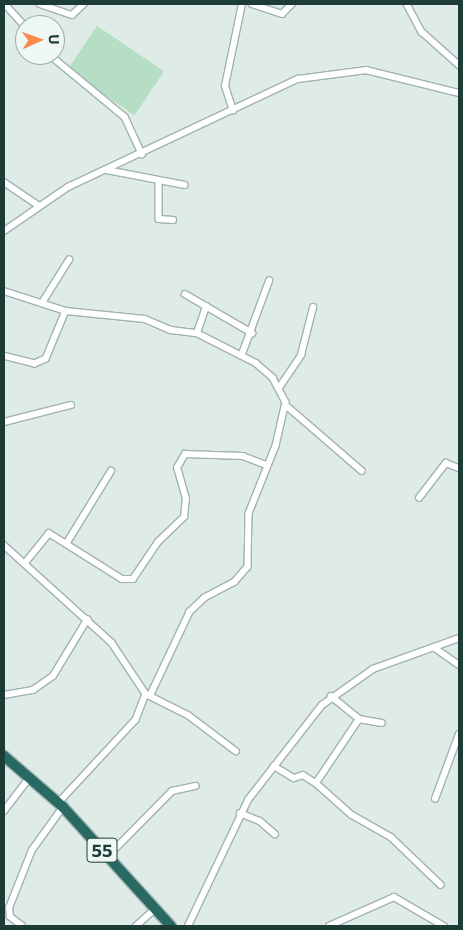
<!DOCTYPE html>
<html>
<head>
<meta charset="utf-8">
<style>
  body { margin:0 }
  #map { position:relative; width:463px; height:930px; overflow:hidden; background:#deebe7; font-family:Commissioner,sans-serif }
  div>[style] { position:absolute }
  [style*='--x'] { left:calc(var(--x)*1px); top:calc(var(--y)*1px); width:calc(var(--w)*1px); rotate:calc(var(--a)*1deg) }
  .green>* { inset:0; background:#b5dec4; transform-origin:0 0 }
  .roads { filter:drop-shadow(1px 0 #a1b3af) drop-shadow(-1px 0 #a1b3af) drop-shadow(0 1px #a1b3af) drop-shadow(0 -1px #a1b3af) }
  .street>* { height:5.5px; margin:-2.75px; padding:0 2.75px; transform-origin:2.75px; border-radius:2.75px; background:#fff }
  .highway>* { height:10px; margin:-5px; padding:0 5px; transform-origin:5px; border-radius:5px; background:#286a63 }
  span { translate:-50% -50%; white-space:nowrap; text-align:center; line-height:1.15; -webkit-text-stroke:4px #eff7f4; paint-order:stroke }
  .shield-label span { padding:1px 4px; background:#eff7f4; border:1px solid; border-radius:4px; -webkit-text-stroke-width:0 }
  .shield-label { font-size:18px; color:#1e3c37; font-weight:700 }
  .frame { position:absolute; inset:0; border:5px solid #1e3c37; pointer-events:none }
  .north { position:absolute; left:15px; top:15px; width:50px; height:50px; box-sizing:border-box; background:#eff7f4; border:1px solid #9baca8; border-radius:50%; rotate:88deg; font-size:14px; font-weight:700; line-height:20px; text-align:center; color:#1e3c37 }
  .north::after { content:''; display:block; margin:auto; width:18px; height:22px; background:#fb8a4c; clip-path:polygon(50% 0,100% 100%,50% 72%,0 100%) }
</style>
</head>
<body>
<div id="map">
  <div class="green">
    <i style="left:97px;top:26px;width:81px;height:53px;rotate:34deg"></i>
  </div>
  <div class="roads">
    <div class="street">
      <i style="--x:5;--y:4;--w:30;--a:48"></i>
      <i style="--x:40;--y:4;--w:34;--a:19"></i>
      <i style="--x:72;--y:15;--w:16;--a:-43"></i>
      <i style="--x:252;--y:4;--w:32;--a:18"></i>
      <i style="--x:282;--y:14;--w:14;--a:-45"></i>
      <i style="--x:407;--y:4;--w:32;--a:62"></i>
      <i style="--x:422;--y:32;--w:50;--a:41.7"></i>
      <i style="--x:50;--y:55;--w:97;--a:39.6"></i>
      <i style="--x:125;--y:117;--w:41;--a:65.3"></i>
      <i style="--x:233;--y:111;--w:26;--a:-108"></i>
      <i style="--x:225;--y:86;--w:84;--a:-78.3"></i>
      <i style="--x:107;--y:170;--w:79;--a:10.9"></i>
      <i style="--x:159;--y:180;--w:39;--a:90"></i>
      <i style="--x:159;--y:219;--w:14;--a:4"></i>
      <i style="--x:4;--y:182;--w:41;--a:34.1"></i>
      <i style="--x:4;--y:231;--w:78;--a:-34.5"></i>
      <i style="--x:68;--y:187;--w:254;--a:-25.2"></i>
      <i style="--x:298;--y:79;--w:69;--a:-7.5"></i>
      <i style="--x:366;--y:70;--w:96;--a:13.9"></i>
      <i style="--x:4;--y:291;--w:65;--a:17.9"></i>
      <i style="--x:66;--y:311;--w:52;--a:112.6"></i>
      <i style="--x:46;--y:359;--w:12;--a:156"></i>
      <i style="--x:35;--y:364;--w:32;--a:-166"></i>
      <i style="--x:185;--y:294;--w:78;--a:30.2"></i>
      <i style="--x:42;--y:303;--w:51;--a:-57.9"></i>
      <i style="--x:66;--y:311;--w:79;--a:5.8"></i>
      <i style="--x:145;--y:319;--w:28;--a:23"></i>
      <i style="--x:171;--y:330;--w:26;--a:7"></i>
      <i style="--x:197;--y:333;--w:66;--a:27"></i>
      <i style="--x:256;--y:363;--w:23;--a:41"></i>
      <i style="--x:273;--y:378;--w:27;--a:62"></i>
      <i style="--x:286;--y:402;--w:45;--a:102.8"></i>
      <i style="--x:276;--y:446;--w:73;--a:111.7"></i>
      <i style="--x:249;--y:514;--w:53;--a:91.1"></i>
      <i style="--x:248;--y:567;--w:20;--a:131"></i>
      <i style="--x:235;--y:582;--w:34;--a:152"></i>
      <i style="--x:205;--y:598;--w:21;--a:137"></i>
      <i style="--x:190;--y:612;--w:92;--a:115.2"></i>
      <i style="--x:197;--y:333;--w:28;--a:-71"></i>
      <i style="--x:242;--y:354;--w:78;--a:-69.7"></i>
      <i style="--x:279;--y:388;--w:40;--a:-56"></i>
      <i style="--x:301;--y:355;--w:49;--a:-75.7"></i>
      <i style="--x:287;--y:406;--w:99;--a:40.9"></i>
      <i style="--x:4;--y:422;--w:69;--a:-14.2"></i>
      <i style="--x:419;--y:498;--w:44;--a:-52.4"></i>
      <i style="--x:446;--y:463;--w:14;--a:21"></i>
      <i style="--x:68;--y:541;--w:82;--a:-58.4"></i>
      <i style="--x:4;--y:545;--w:146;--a:42.2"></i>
      <i style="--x:112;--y:643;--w:61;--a:56.3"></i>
      <i style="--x:146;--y:694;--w:28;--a:111"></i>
      <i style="--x:136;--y:720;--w:113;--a:132.9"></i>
      <i style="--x:25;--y:563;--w:38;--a:-51"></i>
      <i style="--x:49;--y:533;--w:86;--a:32.2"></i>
      <i style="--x:122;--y:579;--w:11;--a:0"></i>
      <i style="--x:133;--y:579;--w:45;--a:-56"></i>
      <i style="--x:158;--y:542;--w:36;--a:-44"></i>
      <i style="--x:184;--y:517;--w:18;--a:-84"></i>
      <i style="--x:186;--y:499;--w:32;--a:-106"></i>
      <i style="--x:177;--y:468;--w:16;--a:-60"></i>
      <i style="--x:185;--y:454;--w:58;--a:2"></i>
      <i style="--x:243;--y:456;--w:26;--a:21"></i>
      <i style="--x:435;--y:648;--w:29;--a:35"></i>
      <i style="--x:4;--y:695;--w:29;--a:-10"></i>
      <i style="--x:33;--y:690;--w:24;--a:-35"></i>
      <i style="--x:53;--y:676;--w:66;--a:-58.7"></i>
      <i style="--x:148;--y:695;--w:45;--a:26.6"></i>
      <i style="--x:188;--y:715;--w:60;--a:36.9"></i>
      <i style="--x:331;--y:696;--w:36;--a:39"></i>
      <i style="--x:359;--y:719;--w:23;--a:10"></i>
      <i style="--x:274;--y:766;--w:23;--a:31"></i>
      <i style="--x:294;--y:778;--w:9;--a:-18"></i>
      <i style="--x:303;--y:775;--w:15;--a:32"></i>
      <i style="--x:316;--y:783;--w:48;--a:41.6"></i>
      <i style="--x:352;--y:815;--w:45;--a:29.4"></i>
      <i style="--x:391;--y:837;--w:69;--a:43.8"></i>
      <i style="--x:316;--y:783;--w:77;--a:-56.1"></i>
      <i style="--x:435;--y:799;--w:69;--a:-69.7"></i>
      <i style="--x:4;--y:811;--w:43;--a:-52.6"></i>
      <i style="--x:240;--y:813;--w:22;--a:22"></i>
      <i style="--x:260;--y:821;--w:20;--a:41"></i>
      <i style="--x:108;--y:856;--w:91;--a:-45.4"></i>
      <i style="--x:172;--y:791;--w:24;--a:-12"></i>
      <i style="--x:22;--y:926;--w:15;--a:-143"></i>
      <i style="--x:10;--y:917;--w:9;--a:-96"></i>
      <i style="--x:9;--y:908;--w:62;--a:-68.4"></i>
      <i style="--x:32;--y:850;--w:53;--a:-54.2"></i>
      <i style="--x:136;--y:926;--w:25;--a:-42"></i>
      <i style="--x:188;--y:926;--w:140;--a:-64.5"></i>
      <i style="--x:248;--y:800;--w:120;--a:-52.1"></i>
      <i style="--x:322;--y:705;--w:62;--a:-35.2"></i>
      <i style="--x:373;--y:669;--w:91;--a:-19.8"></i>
      <i style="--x:329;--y:926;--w:71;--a:-24"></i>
      <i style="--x:394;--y:897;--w:58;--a:30.1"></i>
    </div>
    <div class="highway">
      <i style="--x:4;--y:756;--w:78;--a:40.8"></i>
      <i style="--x:63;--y:807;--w:161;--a:47.8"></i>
    </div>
  </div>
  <div class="shield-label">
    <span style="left:102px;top:850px">55</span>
  </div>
  <div class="frame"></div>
  <div class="north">U</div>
</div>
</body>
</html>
